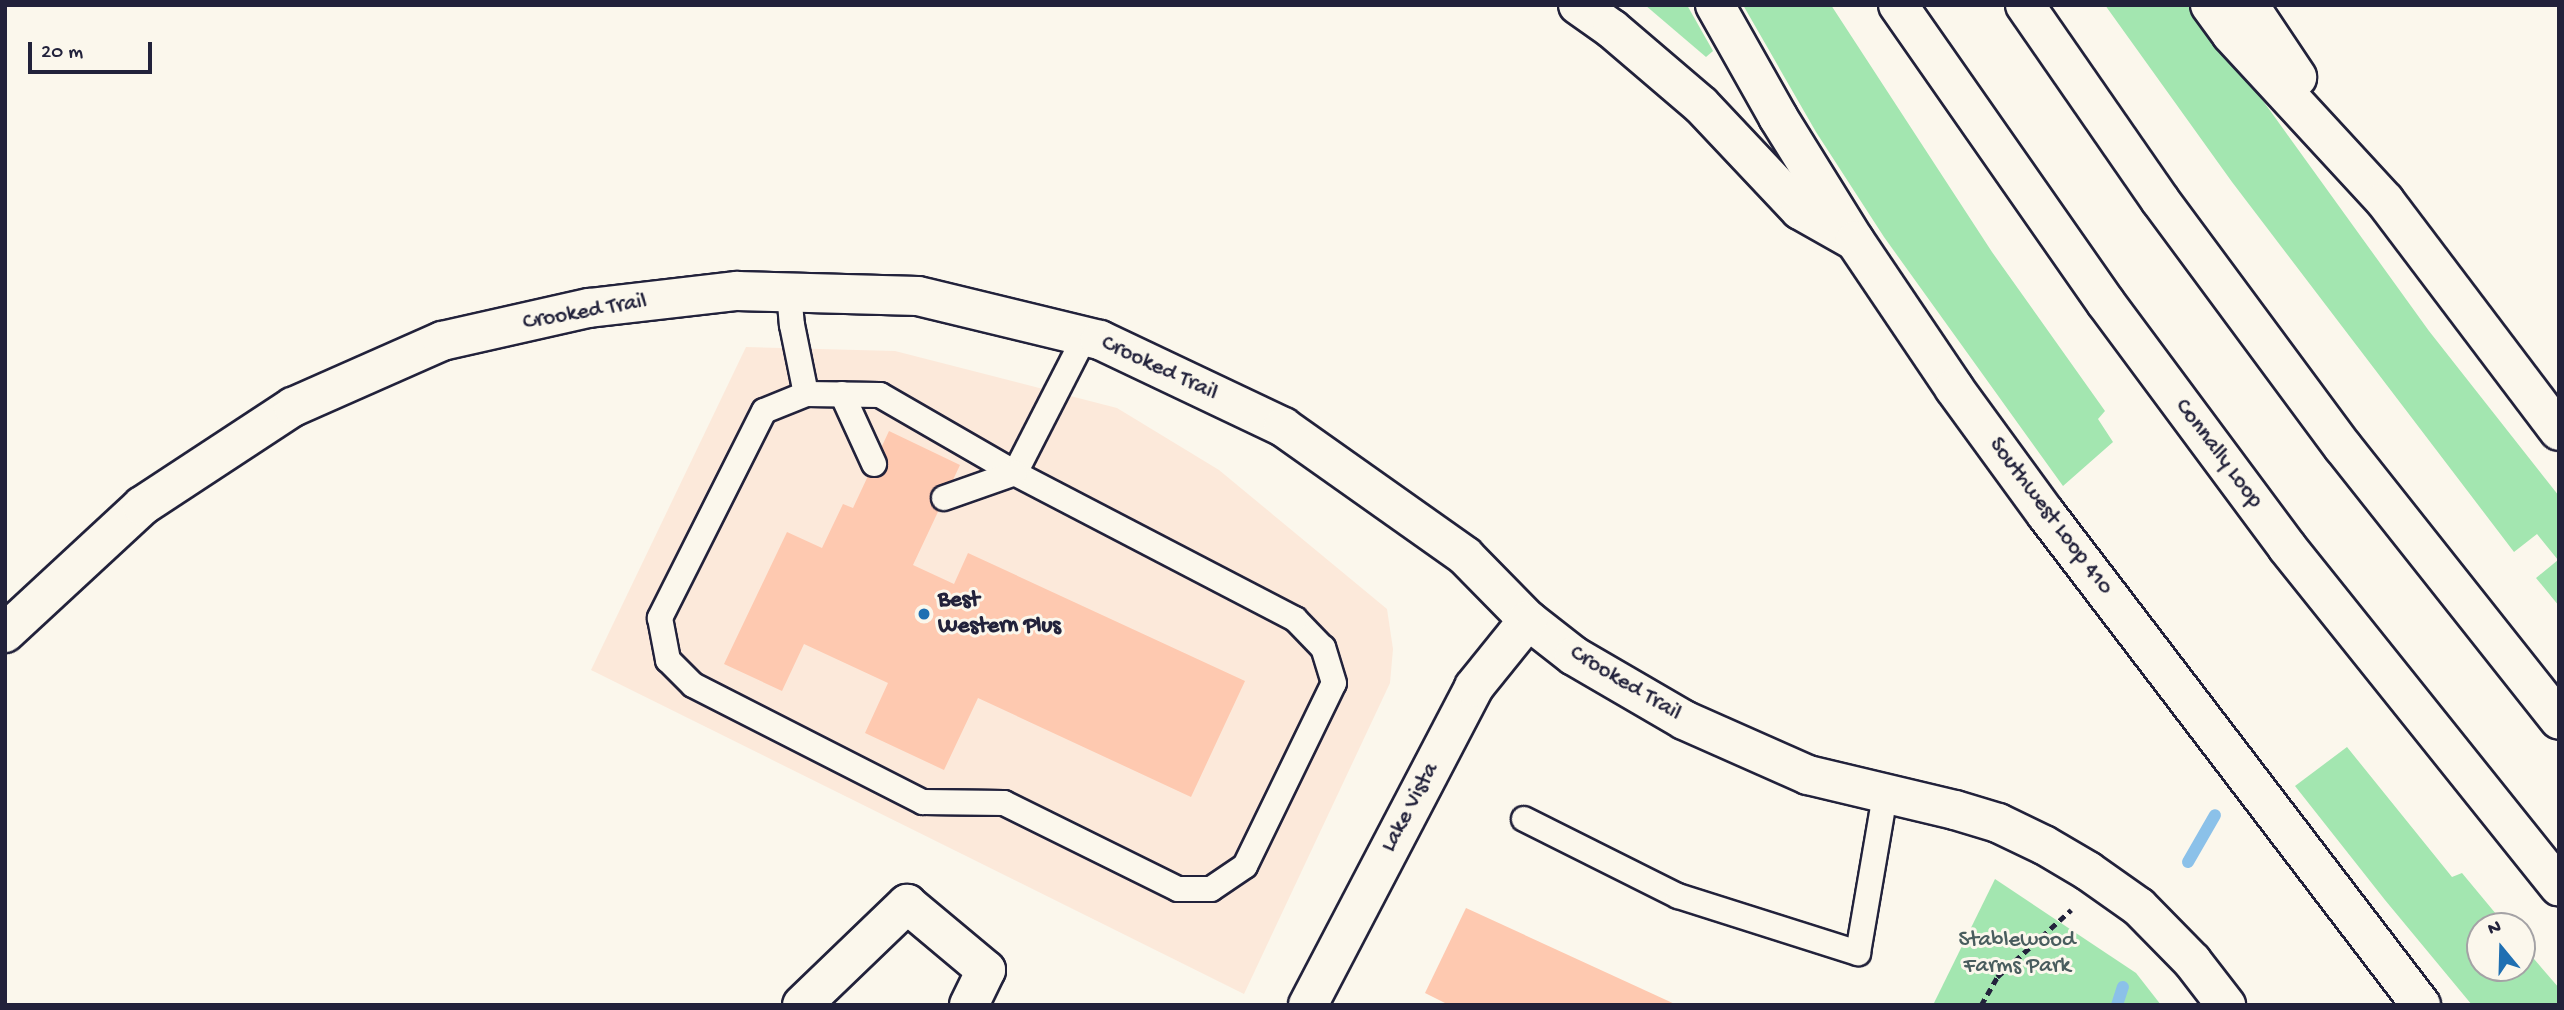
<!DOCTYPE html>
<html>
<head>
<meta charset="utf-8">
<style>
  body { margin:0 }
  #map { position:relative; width:2564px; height:1010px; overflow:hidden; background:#fbf7ec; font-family:"Gochi Hand",sans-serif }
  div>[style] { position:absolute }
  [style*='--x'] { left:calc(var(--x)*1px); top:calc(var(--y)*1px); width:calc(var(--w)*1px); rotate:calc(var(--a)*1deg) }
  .built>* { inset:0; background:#fce9da }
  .green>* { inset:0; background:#a3e6b0 }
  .stream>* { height:12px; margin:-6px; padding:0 6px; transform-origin:6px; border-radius:6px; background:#8bc1e9 }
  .building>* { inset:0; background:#fec9b0 }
  .path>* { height:4.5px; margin-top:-2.25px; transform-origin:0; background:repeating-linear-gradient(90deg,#22223b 0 7px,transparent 0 12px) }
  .roads { filter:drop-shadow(2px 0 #22223b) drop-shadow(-2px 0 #22223b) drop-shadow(0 2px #22223b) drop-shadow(0 -2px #22223b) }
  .lane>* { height:24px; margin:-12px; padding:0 12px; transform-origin:12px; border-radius:12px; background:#fbf7ec }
  .street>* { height:38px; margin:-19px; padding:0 19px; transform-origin:19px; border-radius:19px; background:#fbf7ec }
  .secondary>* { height:38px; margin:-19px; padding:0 19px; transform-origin:19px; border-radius:19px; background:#fbf7ec }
  .highway>* { height:38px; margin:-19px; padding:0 19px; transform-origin:19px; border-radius:19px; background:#fbf7ec }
  .dots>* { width:19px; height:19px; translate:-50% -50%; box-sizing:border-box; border:4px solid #fbf7ec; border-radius:50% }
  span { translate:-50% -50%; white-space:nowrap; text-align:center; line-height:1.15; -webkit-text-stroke:6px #fbf7ec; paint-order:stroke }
  .street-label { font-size:23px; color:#22223b }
  .poi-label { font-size:23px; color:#22223b; font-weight:700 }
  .left { translate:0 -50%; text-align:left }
  .park-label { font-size:23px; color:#495d5e }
  .frame { position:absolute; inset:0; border:7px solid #22223b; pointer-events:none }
  .north { position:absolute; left:2466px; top:912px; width:70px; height:70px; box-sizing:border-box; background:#fbf7ec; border:2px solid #a4a2a5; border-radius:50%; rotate:341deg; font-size:19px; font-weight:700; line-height:28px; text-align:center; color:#22223b }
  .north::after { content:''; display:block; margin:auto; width:24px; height:32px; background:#1f6fb2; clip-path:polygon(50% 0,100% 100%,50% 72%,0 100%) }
  .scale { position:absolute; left:28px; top:42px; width:124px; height:32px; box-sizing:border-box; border:4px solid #22223b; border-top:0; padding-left:9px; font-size:21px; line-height:24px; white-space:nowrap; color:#22223b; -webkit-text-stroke:5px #fbf7ec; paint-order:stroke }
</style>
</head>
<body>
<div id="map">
  <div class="built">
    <i style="clip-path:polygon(746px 347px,895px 351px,1117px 408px,1219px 470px,1387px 609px,1393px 649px,1390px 683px,1244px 994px,591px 670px)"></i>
  </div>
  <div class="green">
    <i style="clip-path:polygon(1645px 5px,1687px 5px,1713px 51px,1706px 57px)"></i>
    <i style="clip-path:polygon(1743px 5px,1831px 5px,1992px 252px,2105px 411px,2098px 419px,2113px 442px,2063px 486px,1884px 237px,1816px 132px)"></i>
    <i style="clip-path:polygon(2105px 5px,2194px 5px,2429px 331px,2559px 496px,2559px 606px,2536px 578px,2558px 560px,2537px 534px,2514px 552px,2232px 182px)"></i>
    <i style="clip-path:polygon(2347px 747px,2452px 877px,2462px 873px,2506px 926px,2480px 926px,2480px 968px,2522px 968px,2522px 945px,2559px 988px,2559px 1005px,2472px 1005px,2385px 900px,2295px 786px)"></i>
    <i style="clip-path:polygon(1995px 879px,2136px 973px,2161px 1005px,1933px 1005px)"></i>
  </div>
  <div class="stream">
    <i style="--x:2188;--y:862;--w:54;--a:-60.1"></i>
    <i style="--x:2117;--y:1005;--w:19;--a:-72"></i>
  </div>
  <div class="building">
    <i style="clip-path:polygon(889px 431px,960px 465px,913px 565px,954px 584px,968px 553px,1245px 681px,1191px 797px,978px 698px,944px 770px,865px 733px,888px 683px,804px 644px,782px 691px,724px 664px,787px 532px,822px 548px,843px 504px,853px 508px)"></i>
    <i style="clip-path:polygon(1466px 908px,1677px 1005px,1449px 1005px,1425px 993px)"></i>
  </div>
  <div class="path">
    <i style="--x:1981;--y:1005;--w:32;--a:-60"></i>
    <i style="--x:1997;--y:977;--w:100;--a:-42.2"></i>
  </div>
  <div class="roads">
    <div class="lane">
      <i style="--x:789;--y:292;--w:33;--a:85"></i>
      <i style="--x:792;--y:325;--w:70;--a:78.5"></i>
      <i style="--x:842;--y:394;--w:77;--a:65.4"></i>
      <i style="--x:1015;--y:473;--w:156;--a:-150"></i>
      <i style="--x:880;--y:395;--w:74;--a:-179.2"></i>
      <i style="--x:806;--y:394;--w:45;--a:158"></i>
      <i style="--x:764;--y:411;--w:232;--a:116.7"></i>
      <i style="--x:660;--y:618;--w:43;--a:79.2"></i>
      <i style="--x:668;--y:660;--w:35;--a:45"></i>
      <i style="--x:693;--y:685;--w:258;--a:27"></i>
      <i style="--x:923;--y:802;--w:81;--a:0.7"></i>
      <i style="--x:1004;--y:803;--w:194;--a:26.3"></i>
      <i style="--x:1178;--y:889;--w:33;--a:0"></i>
      <i style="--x:1211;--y:889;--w:41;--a:-34.1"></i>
      <i style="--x:1245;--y:866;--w:203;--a:-64.1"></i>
      <i style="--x:1334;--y:683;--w:37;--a:-107"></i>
      <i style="--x:1323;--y:648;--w:40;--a:-134"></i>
      <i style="--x:1295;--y:619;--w:316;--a:-152.5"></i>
      <i style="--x:1015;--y:473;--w:154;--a:-62.9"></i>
      <i style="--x:944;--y:498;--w:75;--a:-19.4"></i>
      <i style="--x:1524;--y:819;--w:172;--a:26.6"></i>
      <i style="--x:1678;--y:896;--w:189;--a:17.6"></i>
      <i style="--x:1858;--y:953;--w:160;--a:-80.3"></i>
    </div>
    <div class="street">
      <i style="--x:5;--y:633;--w:187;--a:-42.8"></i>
      <i style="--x:142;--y:506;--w:181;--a:-33.3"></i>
      <i style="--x:293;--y:407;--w:163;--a:-23.9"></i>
      <i style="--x:442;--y:341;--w:151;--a:-12.7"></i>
      <i style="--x:589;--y:308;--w:149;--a:-6.6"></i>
      <i style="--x:737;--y:291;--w:181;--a:1.6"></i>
      <i style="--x:918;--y:296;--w:187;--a:13.6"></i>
      <i style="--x:1100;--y:340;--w:203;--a:25.4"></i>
      <i style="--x:1283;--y:427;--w:223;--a:35.3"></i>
      <i style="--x:1465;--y:556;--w:90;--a:45.5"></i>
      <i style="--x:1528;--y:620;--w:58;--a:38"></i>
      <i style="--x:1574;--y:656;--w:127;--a:30.2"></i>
      <i style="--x:1684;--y:720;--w:136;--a:23.9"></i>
      <i style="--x:1808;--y:775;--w:151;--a:13.4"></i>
      <i style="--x:1955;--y:810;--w:45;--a:16.8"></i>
      <i style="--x:1998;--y:823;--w:51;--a:25.6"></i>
      <i style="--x:2044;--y:845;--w:51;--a:30.6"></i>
      <i style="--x:2088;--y:871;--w:62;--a:35.2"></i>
      <i style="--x:2139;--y:907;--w:76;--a:45.5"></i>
      <i style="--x:2192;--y:961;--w:56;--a:52.3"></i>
      <i style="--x:802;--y:1005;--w:146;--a:-43.9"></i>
      <i style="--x:907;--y:904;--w:103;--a:39.9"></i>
      <i style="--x:986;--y:970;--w:39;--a:116"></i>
      <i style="--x:1308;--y:1005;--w:359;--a:-62.4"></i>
      <i style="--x:1474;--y:687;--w:86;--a:-51.1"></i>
    </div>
    <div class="secondary">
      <i style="--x:1578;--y:5;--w:42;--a:35.2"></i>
      <i style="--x:1612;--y:29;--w:117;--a:40.5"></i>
      <i style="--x:1701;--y:105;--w:144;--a:46.7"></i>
      <i style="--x:1800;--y:210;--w:61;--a:29.5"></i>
      <i style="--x:1715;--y:5;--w:129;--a:60.6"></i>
      <i style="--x:1778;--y:117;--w:146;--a:58.2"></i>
      <i style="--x:1855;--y:241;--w:177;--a:56"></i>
      <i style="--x:1954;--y:388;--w:156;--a:53.9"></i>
      <i style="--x:2046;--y:514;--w:618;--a:52.63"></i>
      <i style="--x:2210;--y:5;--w:36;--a:54"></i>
      <i style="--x:2231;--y:34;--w:227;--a:47.3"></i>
      <i style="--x:2385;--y:201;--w:288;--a:52.9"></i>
      <i style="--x:2249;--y:5;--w:87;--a:56.3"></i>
    </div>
    <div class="highway">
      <i style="--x:1898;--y:5;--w:363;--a:55.1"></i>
      <i style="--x:2106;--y:303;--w:304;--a:53.4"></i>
      <i style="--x:2287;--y:547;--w:435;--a:51.3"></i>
      <i style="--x:2025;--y:5;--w:237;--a:55.3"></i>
      <i style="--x:2160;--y:200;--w:307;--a:53.5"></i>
      <i style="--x:2343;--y:447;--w:348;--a:51.6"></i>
    </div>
  </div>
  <div class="dots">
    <i style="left:924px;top:614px;background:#1f6fb2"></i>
  </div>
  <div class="street-label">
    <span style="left:585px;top:313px;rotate:-10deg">Crooked Trail</span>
    <span style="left:1159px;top:369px;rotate:25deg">Crooked Trail</span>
    <span style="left:2218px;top:454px;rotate:53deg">Connally Loop</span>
    <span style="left:2050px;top:517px;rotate:53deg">Southwest Loop 410</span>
    <span style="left:1625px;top:684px;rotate:31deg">Crooked Trail</span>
    <span style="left:1411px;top:808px;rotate:-62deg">Lake Vista</span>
  </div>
  <div class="poi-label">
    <span class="left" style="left:938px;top:614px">Best<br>Western Plus</span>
  </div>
  <div class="park-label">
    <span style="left:2017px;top:954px">Stablewood<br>Farms Park</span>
  </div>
  <div class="frame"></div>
  <div class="north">N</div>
  <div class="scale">20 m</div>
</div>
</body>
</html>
